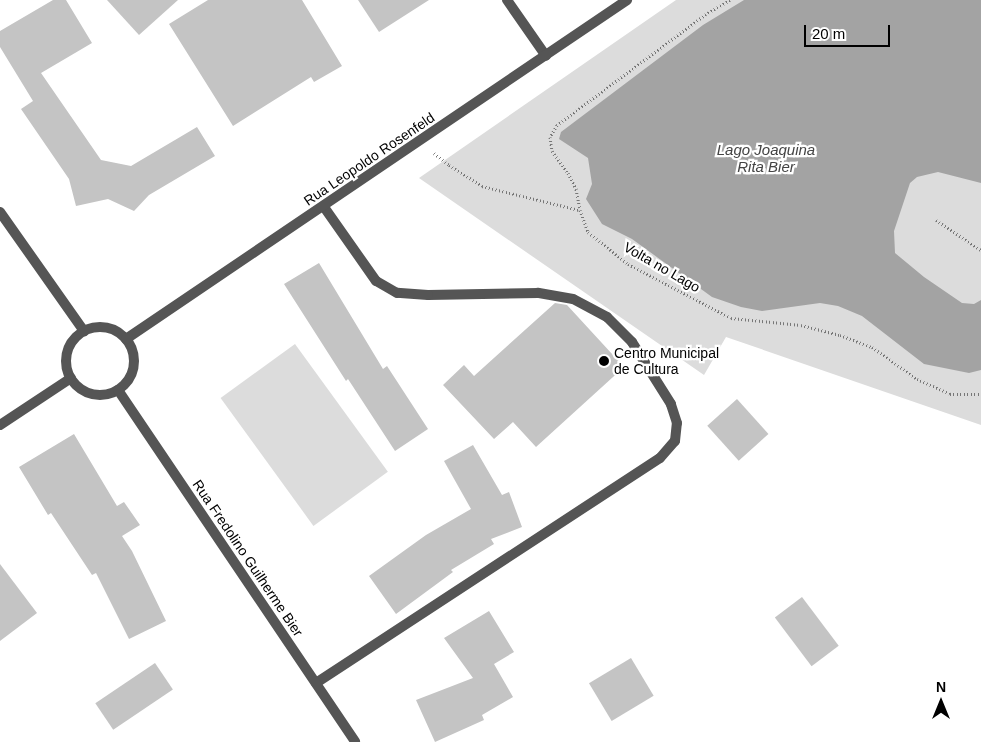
<!DOCTYPE html>
<html>
<head>
<meta charset="utf-8">
<style>
  body { margin:0 }
  #map { position:relative; width:981px; height:742px; overflow:hidden; background:#fff; font-family:Arial,sans-serif }
  div>[style] { position:absolute }
  [style*='--x'] { left:calc(var(--x)*1px); top:calc(var(--y)*1px); width:calc(var(--w)*1px); rotate:calc(var(--a)*1deg) }
  .green>* { inset:0; background:#dcdcdc; transform-origin:0 0 }
  .water>* { inset:0; background:#a3a3a3 }
  .building>* { inset:0; background:#c4c4c4; transform-origin:0 0 }
  .path>* { height:3px; margin-top:-1.5px; transform-origin:0; background:repeating-linear-gradient(90deg,#777 0 1px,transparent 0 3.5px) }
  .service>* { height:10px; margin:-5px; padding:0 5px; transform-origin:5px; border-radius:5px; background:#555 }
  .minor>* { height:10px; margin:-5px; padding:0 5px; transform-origin:5px; border-radius:5px; background:#555 }
  .tertiary>* { height:10px; margin:-5px; padding:0 5px; transform-origin:5px; border-radius:5px; background:#555 }
  .tertiary>.ring { margin:-5px; padding:0; box-sizing:content-box; background:none; border:10px solid #555; border-radius:50% }
  .dots>* { width:14px; height:14px; translate:-50% -50%; box-sizing:border-box; border:2px solid #fff; border-radius:50% }
  span { translate:-50% -50%; white-space:nowrap; text-align:center; line-height:1.15; -webkit-text-stroke:4.5px #fff; paint-order:stroke }
  .street-label { font-size:14px; color:#000 }
  .poi-label { font-size:14px; color:#000 }
  .left { translate:0 -50%; text-align:left }
  .water-label { font-size:15px; color:#444; font-style:italic }
  .north { position:absolute; left:916px; top:677px; width:50px; height:50px; -webkit-text-stroke:4px #fff; paint-order:stroke; rotate:0deg; font-size:14px; font-weight:700; line-height:20px; text-align:center; color:#000 }
  .north::after { content:''; display:block; margin:auto; width:18px; height:22px; background:#000; clip-path:polygon(50% 0,100% 100%,50% 72%,0 100%) }
  .scale { position:absolute; left:804px; top:25px; width:86px; height:22px; box-sizing:border-box; border:2px solid #000; border-top:0; padding-left:6px; font-size:15px; line-height:18px; white-space:nowrap; color:#000; -webkit-text-stroke:4px #fff; paint-order:stroke }
</style>
</head>
<body>
<div id="map">
  <div class="green">
    <i style="clip-path:polygon(676px 0,981px 0,981px 425px,726px 337px,704px 375px,419px 178px)"></i>
    <i style="left:295px;top:344px;width:158px;height:92px;rotate:54deg"></i>
  </div>
  <div class="water">
    <i style="clip-path:polygon(744px 0,981px 0,981px 183px,938px 172px,917px 177px,910px 183px,894px 231px,895px 253px,924px 277px,962px 303px,974px 304px,981px 300px,981px 370px,969px 373px,924px 364px,862px 316px,838px 306px,820px 303px,762px 311px,741px 307px,712px 297px,632px 239px,602px 224px,586px 199px,592px 184px,588px 158px,559px 139px,561px 132px,703px 25px)"></i>
  </div>
  <div class="building">
    <i style="clip-path:polygon(53px 0,66px 0,92px 43px,41px 73px,101px 160px,131px 166px,197px 127px,215px 156px,149px 195px,134px 211px,108px 199px,76px 206px,69px 179px,21px 109px,33px 101px,0 47px,0 31px)"></i>
    <i style="clip-path:polygon(107px 0,178px 0,139px 35px)"></i>
    <i style="clip-path:polygon(208px 0,302px 0,342px 66px,314px 82px,311px 77px,233px 126px,169px 24px)"></i>
    <i style="clip-path:polygon(358px 0,429px 0,379px 32px)"></i>
    <i style="clip-path:polygon(319px 263px,383px 369px,387px 366px,428px 429px,395px 451px,348px 379px,346px 381px,284px 284px)"></i>
    <i style="clip-path:polygon(555px 303px,567px 305px,624px 367px,536px 447px,513px 422px,494px 439px,443px 385px,464px 365px,474px 376px)"></i>
    <i style="left:737px;top:399px;width:47px;height:40px;rotate:48deg"></i>
    <i style="clip-path:polygon(74px 434px,117px 506px,124px 502px,140px 525px,122px 536px,132px 551px,166px 621px,129px 639px,96px 573px,92px 575px,51px 513px,48px 515px,19px 467px)"></i>
    <i style="clip-path:polygon(473px 445px,502px 495px,509px 492px,522px 527px,491px 539px,494px 544px,451px 570px,453px 572px,396px 614px,369px 576px,426px 535px,471px 509px,444px 461px)"></i>
    <i style="clip-path:polygon(0 564px,37px 613px,0 641px)"></i>
    <i style="left:802px;top:597px;width:61px;height:34px;rotate:53deg"></i>
    <i style="clip-path:polygon(489px 611px,514px 652px,494px 664px,513px 697px,482px 715px,484px 720px,435px 742px,416px 700px,473px 678px,444px 638px)"></i>
    <i style="left:631px;top:658px;width:44px;height:49px;rotate:59deg"></i>
    <i style="left:155px;top:663px;width:32px;height:72px;rotate:56deg"></i>
  </div>
  <div class="path">
    <i style="--x:730;--y:0;--w:28;--a:150"></i>
    <i style="--x:706;--y:14;--w:186;--a:143.3"></i>
    <i style="--x:557;--y:125;--w:14;--a:120"></i>
    <i style="--x:550;--y:137;--w:14;--a:82"></i>
    <i style="--x:552;--y:151;--w:27;--a:54"></i>
    <i style="--x:568;--y:173;--w:18;--a:63"></i>
    <i style="--x:576;--y:189;--w:21;--a:79"></i>
    <i style="--x:580;--y:210;--w:23;--a:70"></i>
    <i style="--x:588;--y:232;--w:51;--a:38.7"></i>
    <i style="--x:628;--y:264;--w:116;--a:27.7"></i>
    <i style="--x:731;--y:318;--w:70;--a:5.7"></i>
    <i style="--x:801;--y:325;--w:40;--a:14.4"></i>
    <i style="--x:840;--y:335;--w:34;--a:21"></i>
    <i style="--x:872;--y:347;--w:55;--a:35.4"></i>
    <i style="--x:917;--y:379;--w:36;--a:24"></i>
    <i style="--x:950;--y:394;--w:31;--a:0"></i>
    <i style="--x:434;--y:153;--w:19;--a:39"></i>
    <i style="--x:449;--y:165;--w:39;--a:32"></i>
    <i style="--x:482;--y:186;--w:100;--a:13.9"></i>
    <i style="--x:936;--y:220;--w:54;--a:33.7"></i>
  </div>
  <div class="service">
    <i style="--x:316;--y:683;--w:411;--a:-33.2"></i>
    <i style="--x:660;--y:458;--w:23;--a:-49"></i>
    <i style="--x:675;--y:441;--w:18;--a:-84"></i>
    <i style="--x:677;--y:423;--w:20;--a:-108"></i>
    <i style="--x:671;--y:404;--w:73;--a:-122.2"></i>
    <i style="--x:632;--y:342;--w:35;--a:-135"></i>
    <i style="--x:607;--y:317;--w:38;--a:-152"></i>
    <i style="--x:573;--y:299;--w:36;--a:-170"></i>
    <i style="--x:538;--y:293;--w:110;--a:179"></i>
    <i style="--x:428;--y:295;--w:31;--a:-176"></i>
    <i style="--x:397;--y:293;--w:24;--a:-150"></i>
    <i style="--x:376;--y:281;--w:90;--a:-125.1"></i>
  </div>
  <div class="minor">
    <i style="--x:507;--y:0;--w:68;--a:55.1"></i>
  </div>
  <div class="tertiary">
    <i style="--x:0;--y:212;--w:146;--a:54.8"></i>
    <i class="ring" style="left:66px;top:327px;width:58px;height:58px"></i>
    <i style="--x:126;--y:339;--w:605;--a:-34.08"></i>
    <i style="--x:118;--y:390;--w:424;--a:56"></i>
    <i style="--x:0;--y:425;--w:85;--a:-33.5"></i>
  </div>
  <div class="dots">
    <i style="left:604px;top:361px;background:#000"></i>
  </div>
  <div class="street-label">
    <span style="left:369px;top:159px;rotate:-34deg">Rua Leopoldo Rosenfeld</span>
    <span style="left:662px;top:267px;rotate:30deg">Volta no Lago</span>
    <span style="left:248px;top:558px;rotate:56deg">Rua Fredolino Guilherme Bier</span>
  </div>
  <div class="poi-label">
    <span class="left" style="left:614px;top:361px">Centro Municipal<br>de Cultura</span>
  </div>
  <div class="water-label">
    <span style="left:766px;top:158px">Lago Joaquina<br>Rita Bier</span>
  </div>
  <div class="north">N</div>
  <div class="scale">20 m</div>
</div>
</body>
</html>
